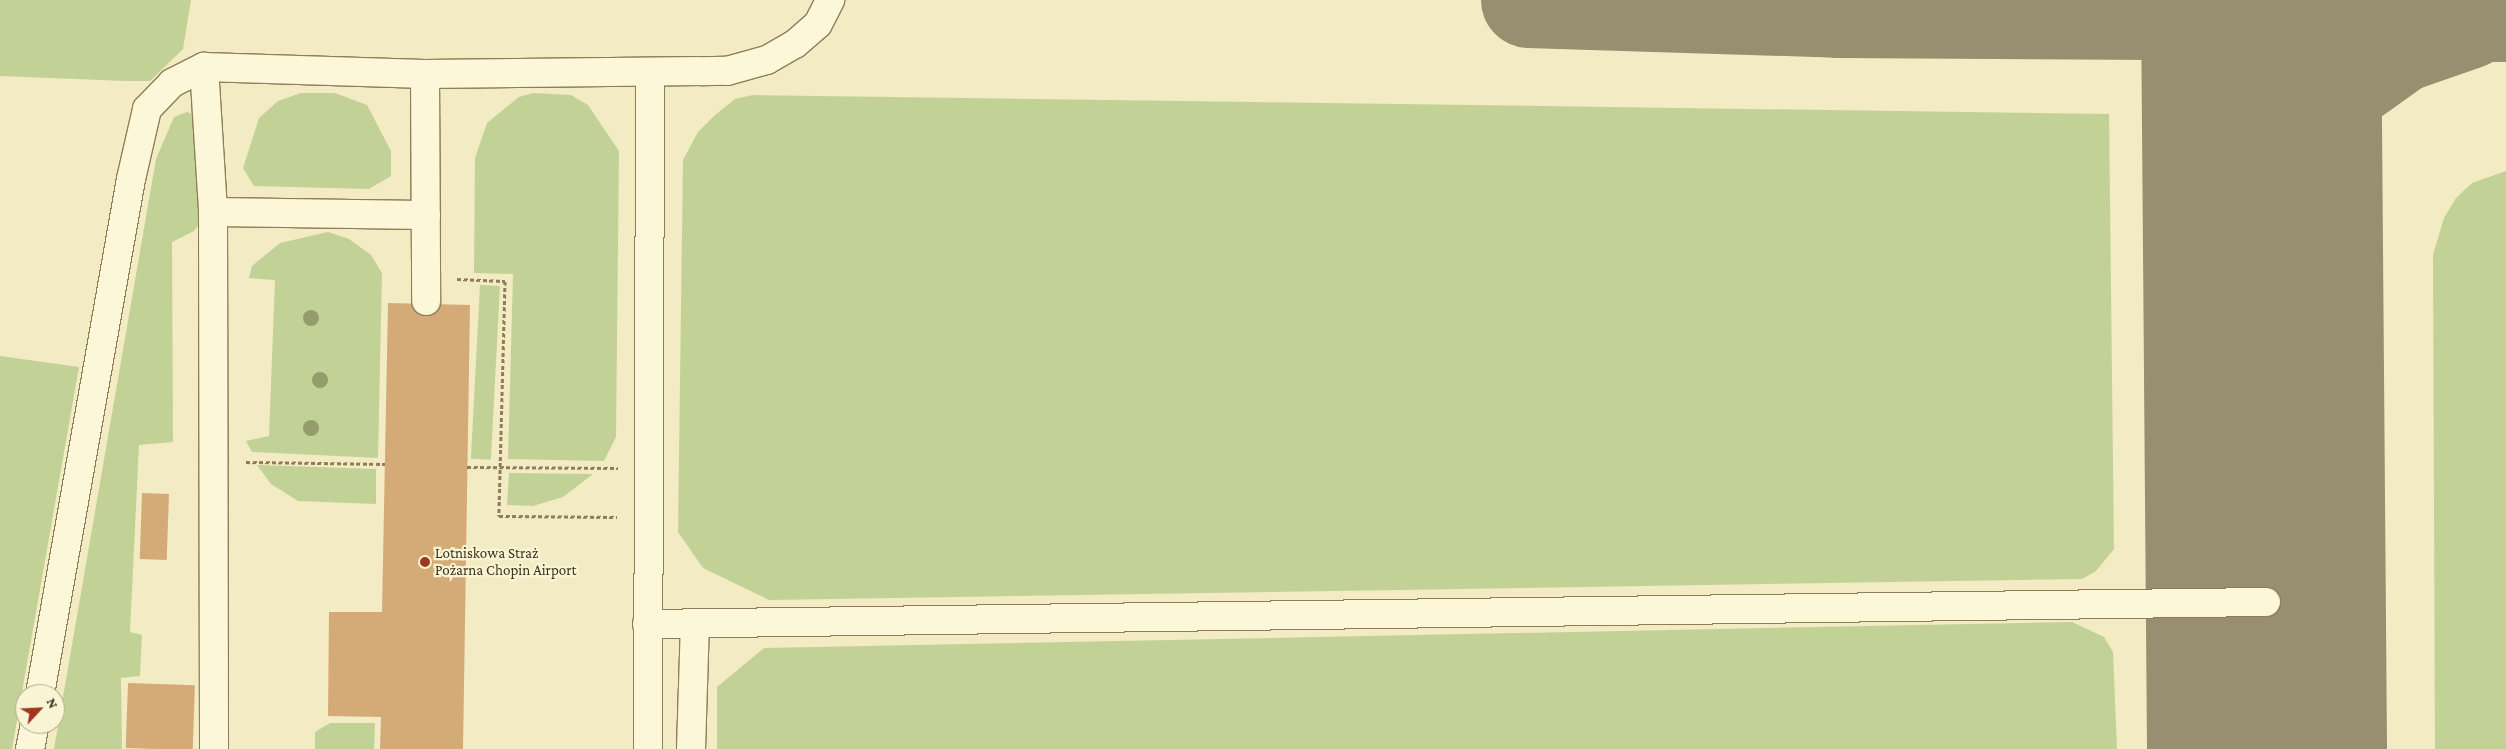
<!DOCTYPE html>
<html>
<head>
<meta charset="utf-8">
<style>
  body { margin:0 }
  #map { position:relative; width:2506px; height:749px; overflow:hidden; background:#f2ebc4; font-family:"Crimson Pro",serif }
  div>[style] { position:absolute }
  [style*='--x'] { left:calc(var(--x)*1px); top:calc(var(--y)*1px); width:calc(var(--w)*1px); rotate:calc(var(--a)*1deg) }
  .green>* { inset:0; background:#c2d296; transform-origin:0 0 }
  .taxiway>* { height:96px; margin:-48px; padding:0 48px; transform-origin:48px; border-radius:48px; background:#988e70 }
  .runway>* { height:240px; margin:-120px; padding:0 120px; transform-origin:120px; border-radius:120px; background:#988e70 }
  .building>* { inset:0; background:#d4ab76; transform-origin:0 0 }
  .path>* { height:3px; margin-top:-1.5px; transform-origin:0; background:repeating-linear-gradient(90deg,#8f7d58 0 4px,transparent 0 6.5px) }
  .roads { filter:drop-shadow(1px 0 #8f7d58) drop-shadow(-1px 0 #8f7d58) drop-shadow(0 1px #8f7d58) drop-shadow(0 -1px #8f7d58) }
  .minor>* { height:28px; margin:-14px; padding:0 14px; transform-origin:14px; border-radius:14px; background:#fcf7d8 }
  .trees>* { width:16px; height:16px; margin:-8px; border-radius:50%; background:#939c6b }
  .dots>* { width:14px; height:14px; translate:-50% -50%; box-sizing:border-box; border:2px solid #f9f4d4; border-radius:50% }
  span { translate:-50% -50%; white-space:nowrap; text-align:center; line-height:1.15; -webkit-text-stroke:4.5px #f9f4d4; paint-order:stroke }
  .poi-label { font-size:15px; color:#3e321d }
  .left { translate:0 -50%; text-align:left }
  .north { position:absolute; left:15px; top:684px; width:50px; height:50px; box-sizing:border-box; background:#f9f4d4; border:1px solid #aea68b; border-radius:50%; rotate:65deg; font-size:14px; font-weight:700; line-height:20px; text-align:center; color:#3e321d }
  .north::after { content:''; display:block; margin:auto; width:18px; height:22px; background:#a43422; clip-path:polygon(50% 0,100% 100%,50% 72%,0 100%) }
</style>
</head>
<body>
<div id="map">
  <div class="green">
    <i style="clip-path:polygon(0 0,191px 0,183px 49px,150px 81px,125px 81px,0 76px)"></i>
    <i style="clip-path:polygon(301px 93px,335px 93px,367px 105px,391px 151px,391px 176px,369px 189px,254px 186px,243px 168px,259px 118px,278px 101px)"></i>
    <i style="clip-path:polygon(533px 93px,571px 95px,588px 105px,619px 151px,616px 437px,604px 461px,508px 459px,513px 274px,474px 273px,475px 158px,487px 123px,519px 97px)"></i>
    <i style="clip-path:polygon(753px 95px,2109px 114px,2114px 549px,2096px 571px,2082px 579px,769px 600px,703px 568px,678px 532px,683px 160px,698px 132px,715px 115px,735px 99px)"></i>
    <i style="clip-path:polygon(187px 112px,195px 115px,201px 222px,194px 231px,172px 242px,173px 442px,139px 445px,130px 632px,142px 635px,140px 676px,121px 678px,122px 749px,54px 749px,156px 159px,174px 117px)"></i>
    <i style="clip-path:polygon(2506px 171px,2506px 749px,2435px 749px,2433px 255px,2444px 218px,2456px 198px,2472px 183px)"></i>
    <i style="clip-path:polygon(328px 232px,349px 239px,371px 255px,382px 273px,378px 458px,252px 452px,246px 441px,269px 436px,275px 280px,249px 278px,252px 266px,280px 243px)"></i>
    <i style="left:480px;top:285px;width:20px;height:174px;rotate:3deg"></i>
    <i style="clip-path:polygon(0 356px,79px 367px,12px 749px,0 749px)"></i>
    <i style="clip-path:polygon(257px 465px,376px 469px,376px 504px,298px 501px,271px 484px)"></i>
    <i style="clip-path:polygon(509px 473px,593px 474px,563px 497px,533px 506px,507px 505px)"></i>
    <i style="clip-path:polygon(2072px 622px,2104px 637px,2113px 652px,2117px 749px,717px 749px,717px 687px,764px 648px)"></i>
    <i style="clip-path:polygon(330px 723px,375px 723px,374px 749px,315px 749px,315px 732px)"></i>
  </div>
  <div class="taxiway">
    <i style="--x:1529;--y:0;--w:310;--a:1.8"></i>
    <i style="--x:1839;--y:10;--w:667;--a:0.34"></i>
    <i style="--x:2264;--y:255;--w:129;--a:-69.6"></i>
    <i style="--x:2309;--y:134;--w:63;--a:-54"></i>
    <i style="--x:2346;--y:83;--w:65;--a:-35.6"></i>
    <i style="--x:2399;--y:45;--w:73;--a:-19.2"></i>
  </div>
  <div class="runway">
    <i style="--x:2261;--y:0;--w:749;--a:89.54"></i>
  </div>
  <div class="building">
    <i style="clip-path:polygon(388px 303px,470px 305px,463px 749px,380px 749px,381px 717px,328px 716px,329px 612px,382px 612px)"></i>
    <i style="left:142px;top:493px;width:27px;height:66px;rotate:2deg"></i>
    <i style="left:128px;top:683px;width:67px;height:65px;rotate:2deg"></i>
  </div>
  <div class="path">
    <i style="--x:457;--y:279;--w:48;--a:2.4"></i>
    <i style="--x:505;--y:281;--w:235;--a:91.5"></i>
    <i style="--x:499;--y:516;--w:118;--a:0.5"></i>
    <i style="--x:246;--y:462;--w:139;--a:0.8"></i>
    <i style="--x:467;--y:467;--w:151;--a:0.4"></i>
  </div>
  <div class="roads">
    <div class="minor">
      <i style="--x:204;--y:67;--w:145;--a:86.4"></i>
      <i style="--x:213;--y:212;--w:537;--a:89.89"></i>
      <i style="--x:425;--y:74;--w:227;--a:89.7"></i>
      <i style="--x:213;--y:212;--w:213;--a:0.8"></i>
      <i style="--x:647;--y:624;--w:1619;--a:-0.78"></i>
      <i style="--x:40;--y:694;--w:523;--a:-79.98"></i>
      <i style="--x:131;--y:179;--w:72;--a:-77.1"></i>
      <i style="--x:147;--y:109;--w:36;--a:-46"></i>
      <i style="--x:172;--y:83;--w:36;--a:-27"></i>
      <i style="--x:204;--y:67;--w:221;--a:1.8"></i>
      <i style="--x:425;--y:74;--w:302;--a:-0.6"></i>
      <i style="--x:727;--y:71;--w:41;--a:-15.4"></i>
      <i style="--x:767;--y:60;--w:32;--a:-30"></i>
      <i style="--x:795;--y:44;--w:30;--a:-41"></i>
      <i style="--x:818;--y:24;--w:27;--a:-63"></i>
      <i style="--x:30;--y:749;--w:25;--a:-79"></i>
      <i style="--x:648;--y:749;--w:676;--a:-89.83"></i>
      <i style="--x:691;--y:749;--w:125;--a:-88.2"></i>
    </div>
  </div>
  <div class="trees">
    <i style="left:311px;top:318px"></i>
    <i style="left:320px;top:380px"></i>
    <i style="left:311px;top:428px"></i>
  </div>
  <div class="dots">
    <i style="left:425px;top:562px;background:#a43422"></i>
  </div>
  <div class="poi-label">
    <span class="left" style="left:435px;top:562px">Lotniskowa Straż<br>Pożarna Chopin Airport</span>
  </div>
  <div class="north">N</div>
</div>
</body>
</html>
